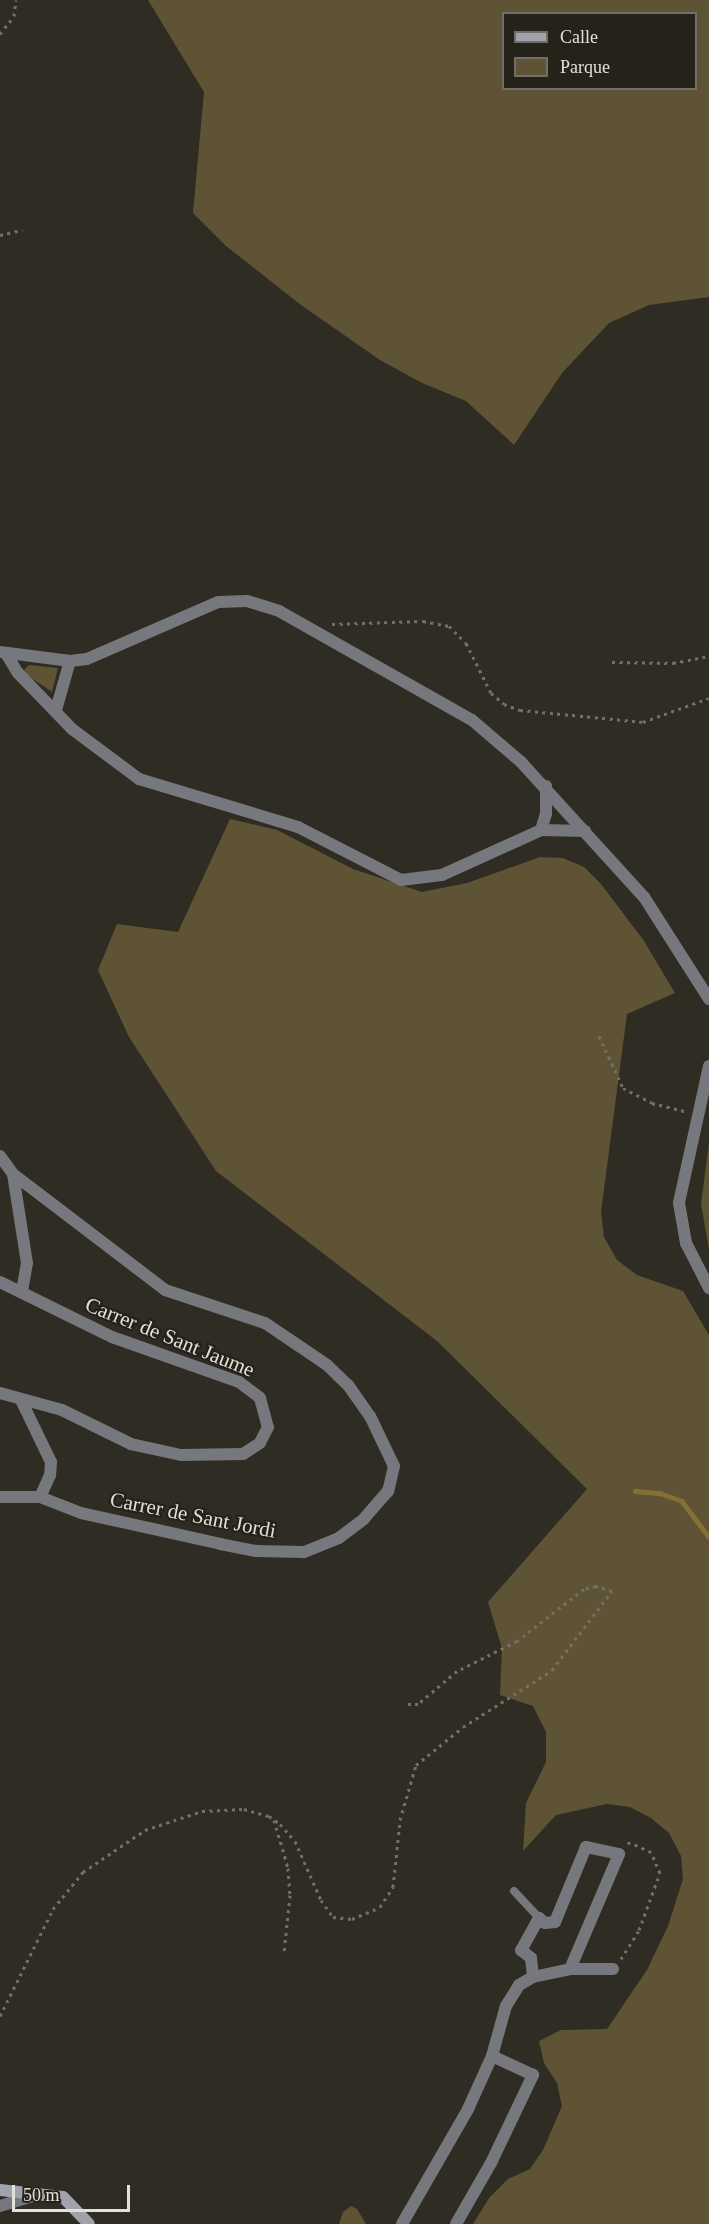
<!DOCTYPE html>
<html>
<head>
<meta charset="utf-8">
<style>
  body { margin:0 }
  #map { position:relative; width:709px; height:2224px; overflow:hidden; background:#2f2c23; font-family:"Times New Roman",serif }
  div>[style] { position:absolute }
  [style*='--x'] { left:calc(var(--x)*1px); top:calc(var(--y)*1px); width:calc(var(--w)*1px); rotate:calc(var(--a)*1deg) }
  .green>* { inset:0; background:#5e5334 }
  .stream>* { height:4.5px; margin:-2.25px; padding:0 2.25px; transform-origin:2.25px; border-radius:2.25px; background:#837037 }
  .path>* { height:3px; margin-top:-1.5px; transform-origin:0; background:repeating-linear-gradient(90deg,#737069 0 3px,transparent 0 7.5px) }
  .lane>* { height:8px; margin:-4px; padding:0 4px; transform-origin:4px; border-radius:4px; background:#76787d }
  .street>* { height:12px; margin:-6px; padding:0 6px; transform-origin:6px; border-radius:6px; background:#76787d }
  .secondary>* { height:12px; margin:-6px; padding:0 6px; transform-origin:6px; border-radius:6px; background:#a0a3ab }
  span { translate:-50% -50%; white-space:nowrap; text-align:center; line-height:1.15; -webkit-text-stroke:4.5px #25221a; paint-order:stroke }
  .street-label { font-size:21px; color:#e2e0da }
  .legend { position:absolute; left:502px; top:12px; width:195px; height:78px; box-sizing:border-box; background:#25221a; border:2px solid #716e67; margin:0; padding:8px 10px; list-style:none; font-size:18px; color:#e2e0da }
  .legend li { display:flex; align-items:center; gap:12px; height:30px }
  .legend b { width:30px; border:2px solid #716e67 }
  .scale { position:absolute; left:12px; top:2185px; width:118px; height:27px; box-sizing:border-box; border:3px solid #e2e0da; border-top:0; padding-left:8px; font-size:18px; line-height:21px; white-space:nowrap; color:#e2e0da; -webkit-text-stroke:4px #25221a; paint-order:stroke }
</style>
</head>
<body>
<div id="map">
  <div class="green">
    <i style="clip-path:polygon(evenodd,148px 0,709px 0,709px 297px,649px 305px,609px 323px,562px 373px,514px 445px,466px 401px,422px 383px,380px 360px,301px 305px,226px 246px,193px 213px,204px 92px,148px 0,504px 14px,696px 14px,696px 88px,504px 88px,504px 14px)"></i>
    <i style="clip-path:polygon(29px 665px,58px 668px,52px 692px,27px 675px,24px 670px)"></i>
    <i style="clip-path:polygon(230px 819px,277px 830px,353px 869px,422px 892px,467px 883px,540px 857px,563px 858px,584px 867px,601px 884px,644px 941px,675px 993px,627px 1014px,601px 1212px,604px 1237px,617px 1260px,637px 1275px,683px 1291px,709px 1335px,709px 2224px,473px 2224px,489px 2198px,508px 2179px,530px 2169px,543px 2150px,562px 2106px,557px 2083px,544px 2063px,539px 2041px,561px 2030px,607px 2029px,647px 1970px,668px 1926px,683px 1879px,681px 1856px,669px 1833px,651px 1818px,630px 1807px,607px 1804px,556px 1815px,523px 1851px,526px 1803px,546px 1762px,546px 1732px,533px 1706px,500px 1695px,502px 1648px,488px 1602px,587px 1489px,437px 1341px,216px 1171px,129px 1037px,98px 970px,117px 924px,178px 932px)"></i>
    <i style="clip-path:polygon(709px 1143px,709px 1249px,701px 1204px)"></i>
    <i style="clip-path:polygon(351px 2206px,357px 2209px,366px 2224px,339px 2224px,343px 2212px)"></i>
  </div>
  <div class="stream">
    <i style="--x:635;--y:1491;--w:25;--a:5"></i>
    <i style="--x:660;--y:1493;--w:23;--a:20"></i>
    <i style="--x:682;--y:1501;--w:45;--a:53.1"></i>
  </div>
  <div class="path">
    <i style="--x:0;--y:34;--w:23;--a:-52"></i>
    <i style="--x:14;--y:16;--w:16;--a:-83"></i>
    <i style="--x:0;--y:235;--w:23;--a:-13"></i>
    <i style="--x:332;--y:624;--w:91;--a:-1.9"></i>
    <i style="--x:423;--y:621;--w:26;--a:11"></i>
    <i style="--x:449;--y:626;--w:24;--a:45"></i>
    <i style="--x:466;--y:643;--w:56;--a:63.4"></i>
    <i style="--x:491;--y:693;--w:17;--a:40"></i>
    <i style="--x:504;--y:704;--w:17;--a:21"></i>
    <i style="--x:520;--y:710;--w:124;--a:5.6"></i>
    <i style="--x:643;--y:722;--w:70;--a:-20"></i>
    <i style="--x:612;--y:662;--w:61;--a:0.9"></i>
    <i style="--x:673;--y:663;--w:37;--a:-11"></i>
    <i style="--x:599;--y:1036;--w:57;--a:65.2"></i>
    <i style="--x:623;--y:1088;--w:33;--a:27"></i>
    <i style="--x:652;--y:1103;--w:34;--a:14"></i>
    <i style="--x:274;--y:1820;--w:50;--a:73.7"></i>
    <i style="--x:288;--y:1868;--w:27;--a:86"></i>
    <i style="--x:290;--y:1895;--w:58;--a:95.9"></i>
    <i style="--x:621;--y:1959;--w:34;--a:-58"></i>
    <i style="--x:639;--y:1930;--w:61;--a:-69.8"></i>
    <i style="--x:660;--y:1873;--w:23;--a:-113"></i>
    <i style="--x:651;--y:1852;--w:23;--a:-155"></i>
    <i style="--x:630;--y:1842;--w:5;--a:143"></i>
    <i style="--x:0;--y:2016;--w:119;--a:-63.6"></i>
    <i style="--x:53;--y:1909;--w:48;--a:-51"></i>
    <i style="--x:83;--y:1872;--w:75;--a:-34.1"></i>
    <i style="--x:145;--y:1830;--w:60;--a:-18.4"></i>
    <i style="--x:202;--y:1811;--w:42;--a:-2.7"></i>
    <i style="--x:244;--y:1809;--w:26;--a:16"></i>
    <i style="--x:269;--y:1816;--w:14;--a:36"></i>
    <i style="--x:280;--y:1824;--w:23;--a:49"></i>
    <i style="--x:295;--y:1841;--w:64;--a:66.2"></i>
    <i style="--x:321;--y:1900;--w:21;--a:55"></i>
    <i style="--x:333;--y:1917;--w:19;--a:6"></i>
    <i style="--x:352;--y:1919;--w:30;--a:-23"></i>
    <i style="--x:380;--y:1907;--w:24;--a:-57"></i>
    <i style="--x:393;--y:1887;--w:67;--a:-84"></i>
    <i style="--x:400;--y:1820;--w:57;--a:-73.8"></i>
    <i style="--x:416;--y:1765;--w:60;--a:-39"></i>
    <i style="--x:463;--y:1727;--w:106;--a:-32.6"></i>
    <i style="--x:552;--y:1670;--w:99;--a:-52.8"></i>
    <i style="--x:612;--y:1591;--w:17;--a:-163"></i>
    <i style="--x:596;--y:1586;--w:12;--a:166"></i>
    <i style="--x:584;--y:1589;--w:85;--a:142.2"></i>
    <i style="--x:517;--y:1641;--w:67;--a:153.4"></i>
    <i style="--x:457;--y:1671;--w:51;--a:139.8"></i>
    <i style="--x:418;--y:1704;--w:12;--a:180"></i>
  </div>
  <div class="lane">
    <i style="--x:514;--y:1891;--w:37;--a:47"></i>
  </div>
  <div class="street">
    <i style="--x:0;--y:652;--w:71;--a:7.3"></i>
    <i style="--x:70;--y:661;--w:17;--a:-7"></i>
    <i style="--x:87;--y:659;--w:143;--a:-23.5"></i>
    <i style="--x:218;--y:602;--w:29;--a:-2"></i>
    <i style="--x:247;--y:601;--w:34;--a:17"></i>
    <i style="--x:279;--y:611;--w:222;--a:29.5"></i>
    <i style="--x:472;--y:720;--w:65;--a:40.6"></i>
    <i style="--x:521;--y:762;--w:183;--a:47.7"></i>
    <i style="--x:644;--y:897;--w:121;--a:57.5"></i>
    <i style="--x:7;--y:655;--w:21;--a:59"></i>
    <i style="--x:18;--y:673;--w:78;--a:46"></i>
    <i style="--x:72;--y:729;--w:84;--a:36.7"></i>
    <i style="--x:139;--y:779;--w:166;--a:16.8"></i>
    <i style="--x:298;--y:827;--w:116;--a:27.2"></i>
    <i style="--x:401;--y:880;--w:41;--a:-7"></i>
    <i style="--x:442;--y:875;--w:109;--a:-24.4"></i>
    <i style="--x:541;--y:830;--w:44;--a:1.3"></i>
    <i style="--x:56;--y:710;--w:51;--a:-74.1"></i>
    <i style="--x:541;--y:830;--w:17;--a:-73"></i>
    <i style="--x:546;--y:814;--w:28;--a:-90"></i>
    <i style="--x:709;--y:1066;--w:140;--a:102.4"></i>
    <i style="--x:679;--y:1203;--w:41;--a:80.1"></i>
    <i style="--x:686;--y:1243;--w:51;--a:62.9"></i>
    <i style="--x:0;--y:1156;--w:22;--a:54"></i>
    <i style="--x:13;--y:1174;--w:191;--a:37.3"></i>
    <i style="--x:165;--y:1290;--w:105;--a:18.3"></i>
    <i style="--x:265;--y:1323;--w:75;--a:34.1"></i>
    <i style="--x:327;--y:1365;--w:29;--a:44"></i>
    <i style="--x:348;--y:1385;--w:38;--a:55"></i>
    <i style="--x:370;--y:1416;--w:55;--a:64.4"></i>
    <i style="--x:394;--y:1466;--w:26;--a:103"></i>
    <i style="--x:388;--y:1491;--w:37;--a:131"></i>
    <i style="--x:364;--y:1519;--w:31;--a:143"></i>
    <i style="--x:339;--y:1538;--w:38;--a:158"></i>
    <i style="--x:304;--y:1552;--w:48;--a:-178.8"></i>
    <i style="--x:256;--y:1551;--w:36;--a:-169"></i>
    <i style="--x:221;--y:1544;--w:143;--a:-167.5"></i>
    <i style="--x:81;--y:1513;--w:44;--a:-158.7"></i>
    <i style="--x:40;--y:1497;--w:40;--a:180"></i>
    <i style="--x:13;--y:1174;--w:90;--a:81.1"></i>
    <i style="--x:27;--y:1263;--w:28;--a:100"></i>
    <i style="--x:0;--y:1282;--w:125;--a:26.2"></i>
    <i style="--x:112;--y:1337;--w:135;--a:19.5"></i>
    <i style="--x:239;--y:1382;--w:26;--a:37"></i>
    <i style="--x:260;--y:1398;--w:30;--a:75"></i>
    <i style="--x:268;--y:1427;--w:18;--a:117"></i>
    <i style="--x:260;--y:1443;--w:20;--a:147"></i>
    <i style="--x:243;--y:1454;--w:62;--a:179.1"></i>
    <i style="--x:181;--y:1455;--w:51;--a:-167.6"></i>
    <i style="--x:131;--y:1444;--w:77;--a:-153.8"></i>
    <i style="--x:62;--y:1410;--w:64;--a:-164.7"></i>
    <i style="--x:21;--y:1400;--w:69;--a:64.2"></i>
    <i style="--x:51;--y:1462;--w:13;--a:94"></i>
    <i style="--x:50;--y:1475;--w:24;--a:114"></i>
    <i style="--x:570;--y:1969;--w:43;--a:0"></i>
    <i style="--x:0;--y:2206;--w:41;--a:-17.1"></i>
    <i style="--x:402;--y:2224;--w:133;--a:-60.1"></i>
    <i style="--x:468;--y:2109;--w:58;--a:-65.6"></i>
    <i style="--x:492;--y:2056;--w:52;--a:-74.4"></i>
    <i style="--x:506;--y:2006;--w:25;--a:-58"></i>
    <i style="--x:519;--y:1985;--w:16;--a:-30"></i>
    <i style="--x:533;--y:1977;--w:38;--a:-12"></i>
    <i style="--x:570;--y:1969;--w:125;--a:-66.9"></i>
    <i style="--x:619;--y:1854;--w:34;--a:-168"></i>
    <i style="--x:586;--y:1847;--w:81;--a:112.5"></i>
    <i style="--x:555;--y:1922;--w:10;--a:174"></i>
    <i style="--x:545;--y:1923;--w:8;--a:-140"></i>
    <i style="--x:539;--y:1918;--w:37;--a:119"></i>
    <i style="--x:521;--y:1950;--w:13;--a:39"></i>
    <i style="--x:531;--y:1958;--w:19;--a:84"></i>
    <i style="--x:456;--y:2224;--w:70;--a:-60.2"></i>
    <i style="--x:491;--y:2163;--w:98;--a:-64.5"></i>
    <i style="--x:533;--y:2075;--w:45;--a:-155.1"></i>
  </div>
  <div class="secondary">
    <i style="--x:0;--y:2190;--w:63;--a:6.3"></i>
    <i style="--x:63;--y:2197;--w:37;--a:46"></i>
  </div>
  <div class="street-label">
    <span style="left:170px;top:1337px;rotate:22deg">Carrer de Sant Jaume</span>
    <span style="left:193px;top:1515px;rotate:11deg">Carrer de Sant Jordi</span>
  </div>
  <ul class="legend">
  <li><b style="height:8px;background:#a0a3ab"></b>Calle</li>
  <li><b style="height:16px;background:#5e5334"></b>Parque</li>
  </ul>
  <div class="scale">50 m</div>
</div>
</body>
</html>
